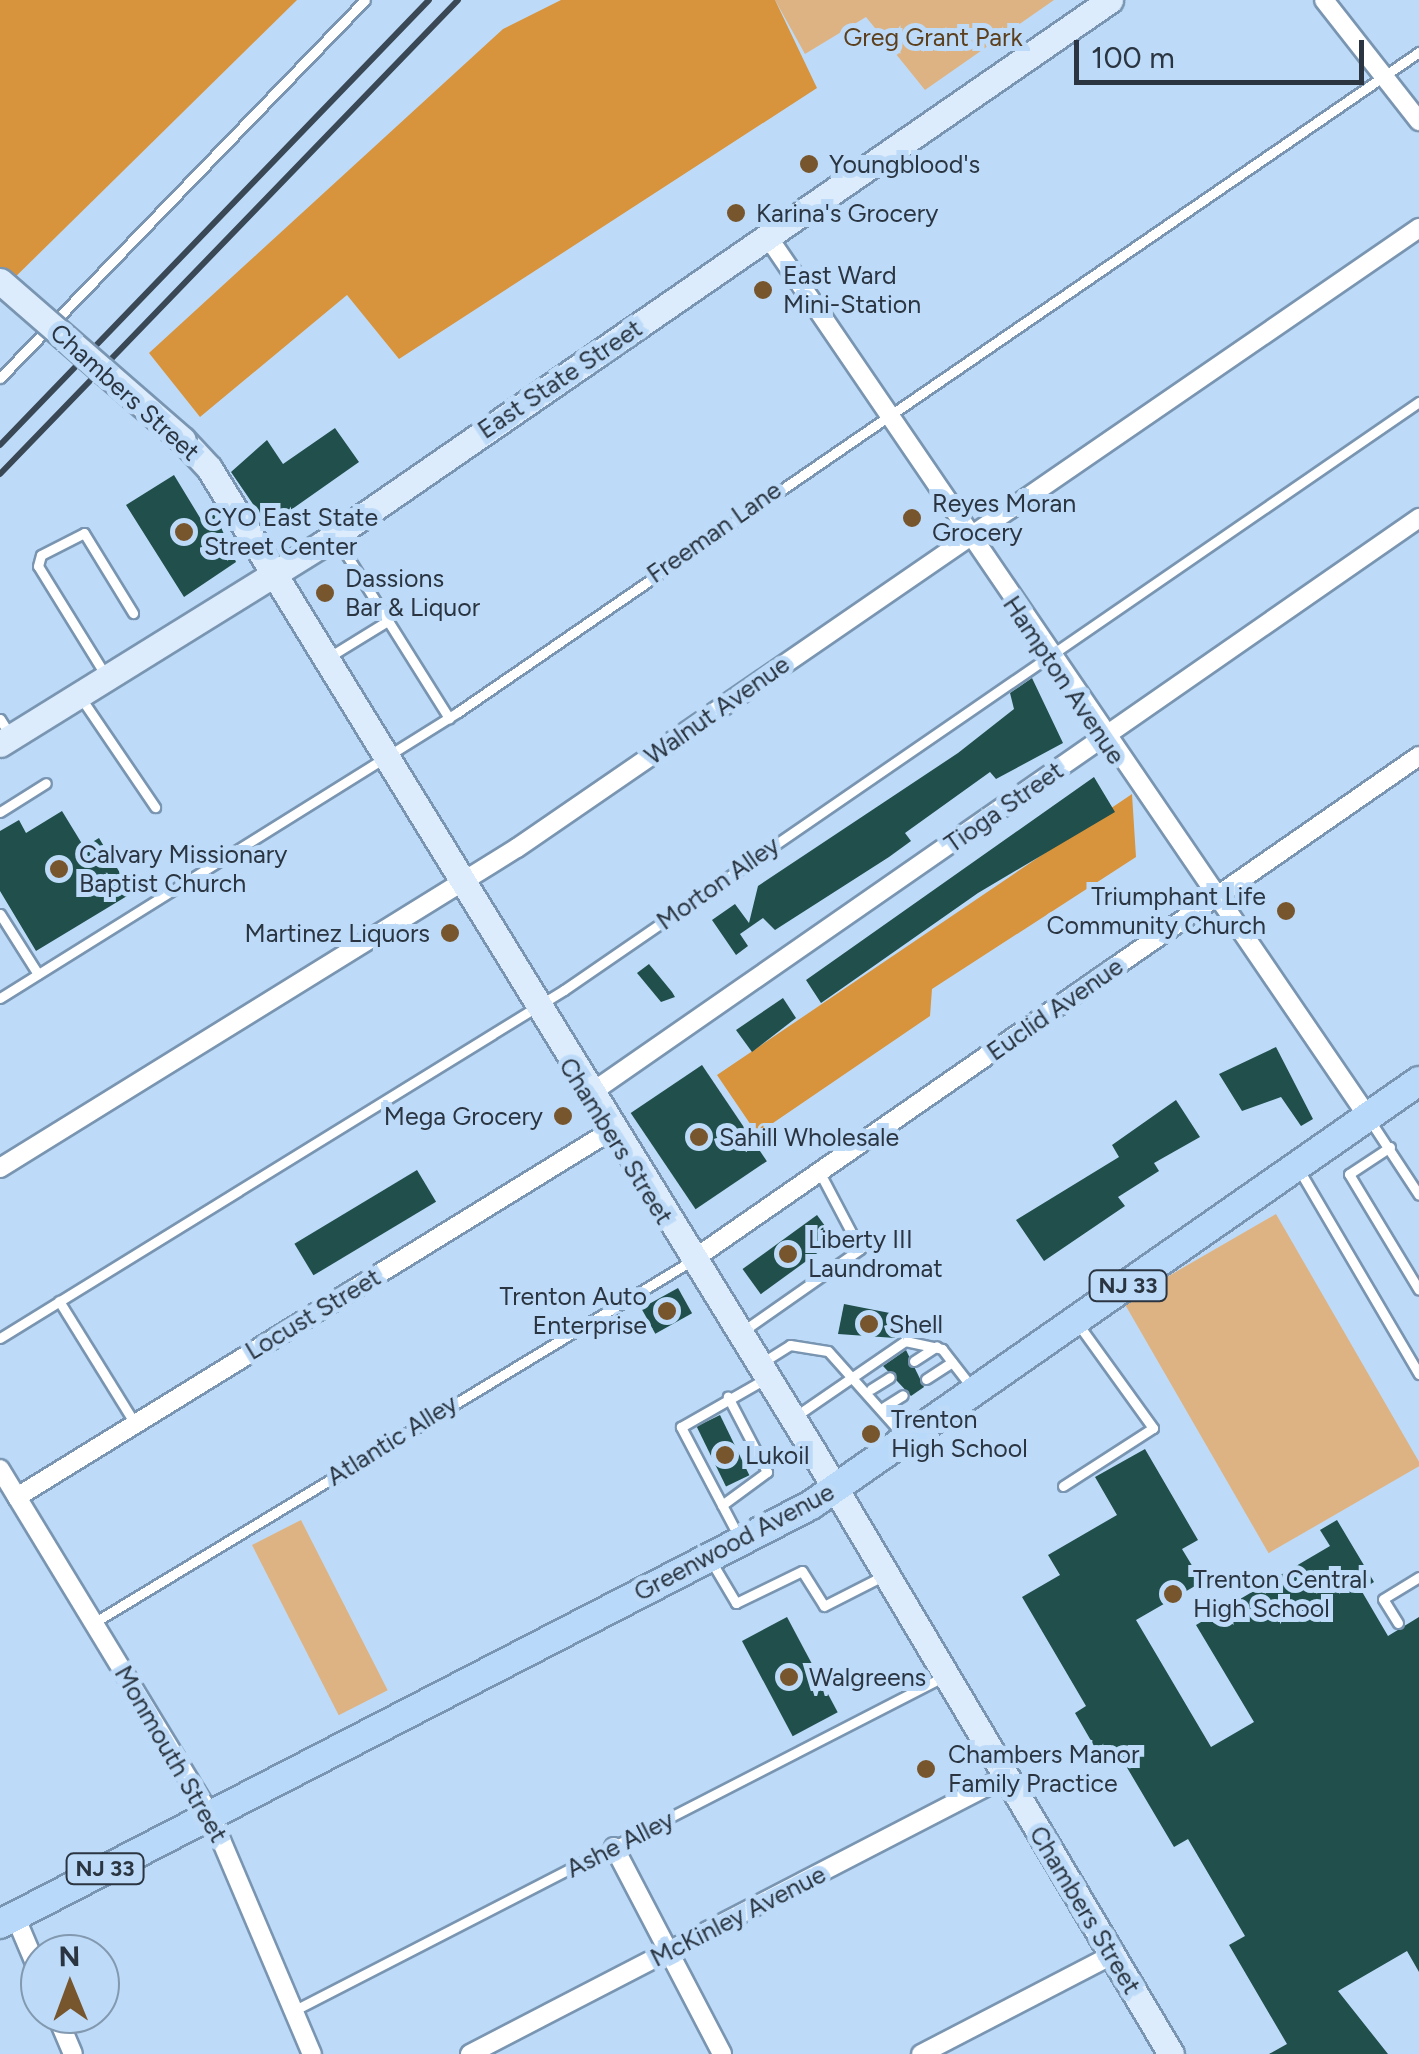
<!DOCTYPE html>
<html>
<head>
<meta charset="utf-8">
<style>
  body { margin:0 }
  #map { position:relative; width:1419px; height:2054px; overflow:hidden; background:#bddbf9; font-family:Figtree,sans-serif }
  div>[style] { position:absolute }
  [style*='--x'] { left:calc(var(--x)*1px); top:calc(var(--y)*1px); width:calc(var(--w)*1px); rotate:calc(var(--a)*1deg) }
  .green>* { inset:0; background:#deb383; transform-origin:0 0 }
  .forest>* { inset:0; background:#d8933d }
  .building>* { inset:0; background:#204f4c; transform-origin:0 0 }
  .roads { filter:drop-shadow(2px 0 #7995b1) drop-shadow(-2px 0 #7995b1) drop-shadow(0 2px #7995b1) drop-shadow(0 -2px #7995b1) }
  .lane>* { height:9px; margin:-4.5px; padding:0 4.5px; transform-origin:4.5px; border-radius:4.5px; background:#fff }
  .street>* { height:18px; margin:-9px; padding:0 9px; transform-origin:9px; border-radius:9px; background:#fff }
  .secondary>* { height:25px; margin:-12.5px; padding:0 12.5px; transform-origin:12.5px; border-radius:12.5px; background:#dcecfc }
  .primary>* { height:28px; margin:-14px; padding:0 14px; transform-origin:14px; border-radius:14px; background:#b8d9f9 }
  .rail>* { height:6px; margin:-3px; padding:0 3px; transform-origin:3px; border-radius:3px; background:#3a4856 }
  .bridges { filter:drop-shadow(2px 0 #7995b1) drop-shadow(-2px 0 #7995b1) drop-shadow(0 2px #7995b1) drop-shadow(0 -2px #7995b1) }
  .secondary-bridge>* { height:25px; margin:-12.5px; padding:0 12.5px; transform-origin:12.5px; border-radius:12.5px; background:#dcecfc }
  .dots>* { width:28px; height:28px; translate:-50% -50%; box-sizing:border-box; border:5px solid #bddbf9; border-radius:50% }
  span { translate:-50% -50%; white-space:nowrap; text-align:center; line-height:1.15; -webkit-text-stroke:10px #bddbf9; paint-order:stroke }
  .shield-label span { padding:2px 8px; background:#bddbf9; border:2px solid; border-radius:8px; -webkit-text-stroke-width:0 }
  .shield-label { font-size:22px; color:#2a3541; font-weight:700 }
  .park-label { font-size:25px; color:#5c3f1c }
  .poi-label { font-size:25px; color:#2a3541 }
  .left { translate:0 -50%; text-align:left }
  .right { translate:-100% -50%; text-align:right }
  .street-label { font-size:25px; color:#2a3541 }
  .north { position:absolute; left:20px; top:1934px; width:100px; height:100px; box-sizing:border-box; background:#bddbf9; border:2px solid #8299af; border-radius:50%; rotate:359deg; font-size:28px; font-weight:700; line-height:40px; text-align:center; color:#2a3541 }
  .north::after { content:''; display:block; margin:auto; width:35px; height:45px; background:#78562d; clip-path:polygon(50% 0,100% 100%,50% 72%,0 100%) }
  .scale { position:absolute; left:1074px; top:40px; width:290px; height:45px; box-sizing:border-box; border:5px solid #2a3541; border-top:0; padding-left:12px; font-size:30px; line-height:35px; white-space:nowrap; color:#2a3541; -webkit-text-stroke:8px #bddbf9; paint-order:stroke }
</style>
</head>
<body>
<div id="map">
  <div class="green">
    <i style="clip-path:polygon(775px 0,1054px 0,925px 90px,866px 17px,805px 54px)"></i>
    <i style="left:1276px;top:1214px;width:290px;height:176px;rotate:60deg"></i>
    <i style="left:301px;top:1520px;width:191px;height:55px;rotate:63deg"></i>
  </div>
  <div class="forest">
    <i style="clip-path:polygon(0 0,297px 0,0 292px)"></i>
    <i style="clip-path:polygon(561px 0,775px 0,817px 88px,399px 359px,347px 295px,200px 417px,149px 353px,503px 29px)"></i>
    <i style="clip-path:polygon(1132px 794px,1136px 857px,932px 989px,930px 1016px,757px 1134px,717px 1075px)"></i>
  </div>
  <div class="building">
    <i style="clip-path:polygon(335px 428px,359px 462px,268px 526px,231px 472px,267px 440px,283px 464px)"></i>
    <i style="clip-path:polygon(174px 475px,202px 521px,214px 511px,236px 562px,184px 597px,126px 505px)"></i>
    <i style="clip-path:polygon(1032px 678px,1063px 743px,996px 779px,990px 772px,905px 833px,911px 841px,889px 857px,775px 930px,763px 918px,740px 934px,748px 946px,736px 955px,712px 920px,735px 904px,749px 923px,758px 886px,958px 753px,1014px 709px,1010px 693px)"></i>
    <i style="clip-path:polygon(1094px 777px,1115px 812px,978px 893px,821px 1003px,806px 980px)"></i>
    <i style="clip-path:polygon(62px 811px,84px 847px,99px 838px,132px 893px,36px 951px,0 891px,0 831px,19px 820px,26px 833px)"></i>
    <i style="clip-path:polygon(649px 964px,672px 992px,675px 997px,661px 1002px,637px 973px)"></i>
    <i style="clip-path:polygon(783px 998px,796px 1018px,752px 1052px,736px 1030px)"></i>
    <i style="clip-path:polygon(1276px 1047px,1313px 1119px,1301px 1126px,1281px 1097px,1242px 1111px,1219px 1074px)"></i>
    <i style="left:702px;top:1065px;width:116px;height:86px;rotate:56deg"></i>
    <i style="clip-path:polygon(1176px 1100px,1200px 1137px,1154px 1163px,1159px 1171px,1118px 1197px,1125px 1206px,1044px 1261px,1016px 1220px,1119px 1157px,1112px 1145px)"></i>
    <i style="left:417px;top:1170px;width:37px;height:143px;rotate:59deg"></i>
    <i style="left:817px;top:1215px;width:31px;height:92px;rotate:54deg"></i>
    <i style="left:678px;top:1288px;width:29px;height:42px;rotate:61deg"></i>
    <i style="clip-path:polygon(844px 1304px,900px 1315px,895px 1338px,838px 1334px)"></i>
    <i style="clip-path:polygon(906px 1350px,924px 1387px,911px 1396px,883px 1366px)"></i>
    <i style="left:720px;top:1415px;width:67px;height:26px;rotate:64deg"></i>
    <i style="clip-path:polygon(1145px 1449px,1198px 1540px,1182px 1549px,1202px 1582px,1136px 1620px,1211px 1747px,1254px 1722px,1196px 1625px,1330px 1546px,1320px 1530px,1337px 1520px,1374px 1582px,1361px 1590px,1388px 1636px,1419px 1617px,1419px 1972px,1407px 1951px,1338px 1991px,1388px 2054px,1269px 2054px,1287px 2044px,1229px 1945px,1245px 1936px,1188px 1839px,1174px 1847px,1116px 1749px,1101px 1758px,1075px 1713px,1086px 1706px,1022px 1597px,1060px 1575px,1048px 1555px,1117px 1515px,1095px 1477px)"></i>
    <i style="left:787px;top:1617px;width:108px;height:51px;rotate:62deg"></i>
  </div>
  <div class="roads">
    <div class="lane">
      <i style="--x:0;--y:378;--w:525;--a:-46"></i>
      <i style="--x:336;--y:538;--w:213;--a:57.9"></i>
      <i style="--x:329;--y:657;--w:67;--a:-31.6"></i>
      <i style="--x:106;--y:676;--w:129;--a:-121.7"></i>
      <i style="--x:38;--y:566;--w:11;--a:-75"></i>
      <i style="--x:41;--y:555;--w:48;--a:-27.1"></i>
      <i style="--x:84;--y:533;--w:94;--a:58.5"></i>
      <i style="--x:81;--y:698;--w:132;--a:55.8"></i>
      <i style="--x:0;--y:719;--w:19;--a:58"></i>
      <i style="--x:0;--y:812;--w:54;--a:-32.2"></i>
      <i style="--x:0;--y:914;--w:71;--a:57.7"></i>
      <i style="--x:0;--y:998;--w:540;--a:-31.98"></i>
      <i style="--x:458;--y:712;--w:1166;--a:-34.48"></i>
      <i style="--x:1371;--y:1122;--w:87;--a:56.7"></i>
      <i style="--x:1390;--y:1147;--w:49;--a:146.6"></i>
      <i style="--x:1349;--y:1174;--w:135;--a:58.9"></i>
      <i style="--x:1298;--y:1168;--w:239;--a:59.6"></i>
      <i style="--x:59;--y:1301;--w:142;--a:58.2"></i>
      <i style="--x:743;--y:1331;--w:143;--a:-35"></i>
      <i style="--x:860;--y:1249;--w:86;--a:-117.8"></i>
      <i style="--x:0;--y:1338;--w:663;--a:-31.68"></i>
      <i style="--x:564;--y:990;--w:1038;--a:-34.52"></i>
      <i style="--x:914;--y:1361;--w:27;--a:-33"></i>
      <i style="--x:763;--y:1362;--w:32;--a:-32"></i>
      <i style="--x:790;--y:1345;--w:38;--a:9"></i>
      <i style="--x:828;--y:1351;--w:111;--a:48.3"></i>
      <i style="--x:926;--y:1379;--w:31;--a:-33"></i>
      <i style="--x:871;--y:1389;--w:22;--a:-32"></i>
      <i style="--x:884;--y:1407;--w:22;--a:-32"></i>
      <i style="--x:793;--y:1418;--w:136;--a:-34.5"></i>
      <i style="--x:905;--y:1341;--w:38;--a:12"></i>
      <i style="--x:942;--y:1349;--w:51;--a:52.2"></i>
      <i style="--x:1063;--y:1486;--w:107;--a:-32.8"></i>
      <i style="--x:1153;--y:1428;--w:128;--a:-125.8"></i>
      <i style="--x:722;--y:1505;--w:56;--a:-36.3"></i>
      <i style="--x:767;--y:1472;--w:85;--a:-117.5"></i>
      <i style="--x:740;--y:1539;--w:127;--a:-117.8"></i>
      <i style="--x:681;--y:1427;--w:97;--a:-29.7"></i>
      <i style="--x:711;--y:1561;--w:49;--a:59.2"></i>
      <i style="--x:736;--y:1603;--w:73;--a:-25.9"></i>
      <i style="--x:802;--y:1571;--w:41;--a:57.8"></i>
      <i style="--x:824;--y:1606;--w:66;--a:-27"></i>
      <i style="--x:95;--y:1622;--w:697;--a:-31.2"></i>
      <i style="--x:1398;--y:1623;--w:28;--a:-122"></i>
      <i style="--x:1383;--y:1599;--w:42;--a:-31.4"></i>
      <i style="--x:295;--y:2010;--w:729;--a:-27.2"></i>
    </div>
    <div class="street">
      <i style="--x:1324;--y:0;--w:154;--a:51.9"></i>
      <i style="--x:768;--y:237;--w:1065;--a:55.71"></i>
      <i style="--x:588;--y:1095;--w:1012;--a:-34.77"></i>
      <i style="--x:0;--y:1168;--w:608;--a:-31.76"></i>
      <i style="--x:517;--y:848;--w:1095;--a:-34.5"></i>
      <i style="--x:691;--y:1261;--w:886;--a:-34.75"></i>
      <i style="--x:0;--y:1469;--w:404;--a:58.7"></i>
      <i style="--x:210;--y:1814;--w:261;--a:67"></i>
      <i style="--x:17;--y:1497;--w:695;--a:-31.66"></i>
      <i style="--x:614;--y:1847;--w:233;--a:62.4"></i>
      <i style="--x:15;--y:1916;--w:64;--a:67"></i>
      <i style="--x:56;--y:2014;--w:43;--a:67"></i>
      <i style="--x:470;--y:2054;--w:602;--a:-27.37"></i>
      <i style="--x:921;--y:2054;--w:215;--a:-27.4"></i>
    </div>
    <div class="secondary">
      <i style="--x:183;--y:440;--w:38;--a:47"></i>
      <i style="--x:209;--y:468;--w:1154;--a:58.43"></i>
      <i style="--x:813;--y:1451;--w:701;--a:59.3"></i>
      <i style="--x:0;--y:744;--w:378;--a:-31.8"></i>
      <i style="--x:321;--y:545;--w:959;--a:-34.63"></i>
    </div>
    <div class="primary">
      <i style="--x:0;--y:1924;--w:913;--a:-27.32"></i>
      <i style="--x:811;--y:1505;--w:741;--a:-34.89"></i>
    </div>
  </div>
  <div class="rail">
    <i style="--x:0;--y:445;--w:618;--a:-46.05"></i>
    <i style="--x:0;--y:474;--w:659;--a:-45.98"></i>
  </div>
  <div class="bridges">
    <div class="secondary-bridge">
      <i style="--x:0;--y:281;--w:242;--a:41"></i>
    </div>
  </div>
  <div class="dots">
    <i style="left:809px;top:164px;background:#78562d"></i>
    <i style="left:736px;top:213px;background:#78562d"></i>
    <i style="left:763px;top:290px;background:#78562d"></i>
    <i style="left:912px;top:518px;background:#78562d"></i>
    <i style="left:184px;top:532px;background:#78562d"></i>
    <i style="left:325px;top:593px;background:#78562d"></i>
    <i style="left:59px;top:869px;background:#78562d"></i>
    <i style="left:1286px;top:911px;background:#78562d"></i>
    <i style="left:450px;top:933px;background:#78562d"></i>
    <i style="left:563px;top:1116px;background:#78562d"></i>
    <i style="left:699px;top:1137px;background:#78562d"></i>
    <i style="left:788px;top:1254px;background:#78562d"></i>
    <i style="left:667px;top:1311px;background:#78562d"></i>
    <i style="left:869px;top:1324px;background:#78562d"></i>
    <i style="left:871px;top:1434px;background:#78562d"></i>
    <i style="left:725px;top:1455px;background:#78562d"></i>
    <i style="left:1173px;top:1594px;background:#78562d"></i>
    <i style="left:789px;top:1677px;background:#78562d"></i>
    <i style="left:926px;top:1769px;background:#78562d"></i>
  </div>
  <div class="shield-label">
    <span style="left:1128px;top:1286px">NJ 33</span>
    <span style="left:105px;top:1869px">NJ 33</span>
  </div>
  <div class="park-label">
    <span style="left:933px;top:37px">Greg Grant Park</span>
  </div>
  <div class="poi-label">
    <span class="left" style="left:829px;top:164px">Youngblood's</span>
    <span class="left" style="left:756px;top:213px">Karina's Grocery</span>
    <span class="left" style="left:783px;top:290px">East Ward<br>Mini-Station</span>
    <span class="left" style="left:932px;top:518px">Reyes Moran<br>Grocery</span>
    <span class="left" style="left:204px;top:532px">CYO East State<br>Street Center</span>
    <span class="left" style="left:345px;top:593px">Dassions<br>Bar &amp; Liquor</span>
    <span class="left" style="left:79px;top:869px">Calvary Missionary<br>Baptist Church</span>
    <span class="right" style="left:1266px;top:911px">Triumphant Life<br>Community Church</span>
    <span class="right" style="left:430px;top:933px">Martinez Liquors</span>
    <span class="right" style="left:543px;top:1116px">Mega Grocery</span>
    <span class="left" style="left:719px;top:1137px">Sahill Wholesale</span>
    <span class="left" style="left:808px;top:1254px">Liberty III<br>Laundromat</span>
    <span class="right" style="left:647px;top:1311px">Trenton Auto<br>Enterprise</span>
    <span class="left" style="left:889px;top:1324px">Shell</span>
    <span class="left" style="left:891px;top:1434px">Trenton<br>High School</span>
    <span class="left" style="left:745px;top:1455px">Lukoil</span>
    <span class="left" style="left:1193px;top:1594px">Trenton Central<br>High School</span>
    <span class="left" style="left:809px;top:1677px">Walgreens</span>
    <span class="left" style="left:948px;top:1769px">Chambers Manor<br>Family Practice</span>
  </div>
  <div class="street-label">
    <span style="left:560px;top:379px;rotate:-34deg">East State Street</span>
    <span style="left:125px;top:392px;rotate:42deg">Chambers Street</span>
    <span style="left:714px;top:532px;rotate:-35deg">Freeman Lane</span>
    <span style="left:1064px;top:680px;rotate:56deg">Hampton Avenue</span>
    <span style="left:717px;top:710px;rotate:-35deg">Walnut Avenue</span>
    <span style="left:1004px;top:807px;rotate:-35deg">Tioga Street</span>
    <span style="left:718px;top:883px;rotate:-35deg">Morton Alley</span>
    <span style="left:1055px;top:1009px;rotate:-35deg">Euclid Avenue</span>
    <span style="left:616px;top:1141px;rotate:58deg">Chambers Street</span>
    <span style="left:313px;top:1314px;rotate:-31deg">Locust Street</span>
    <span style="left:392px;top:1440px;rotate:-32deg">Atlantic Alley</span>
    <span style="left:734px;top:1542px;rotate:-28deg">Greenwood Avenue</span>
    <span style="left:171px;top:1754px;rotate:60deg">Monmouth Street</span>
    <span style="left:620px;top:1844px;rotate:-27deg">Ashe Alley</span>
    <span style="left:1085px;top:1910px;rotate:59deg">Chambers Street</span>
    <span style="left:738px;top:1916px;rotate:-27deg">McKinley Avenue</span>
  </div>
  <div class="north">N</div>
  <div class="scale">100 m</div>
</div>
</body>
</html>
